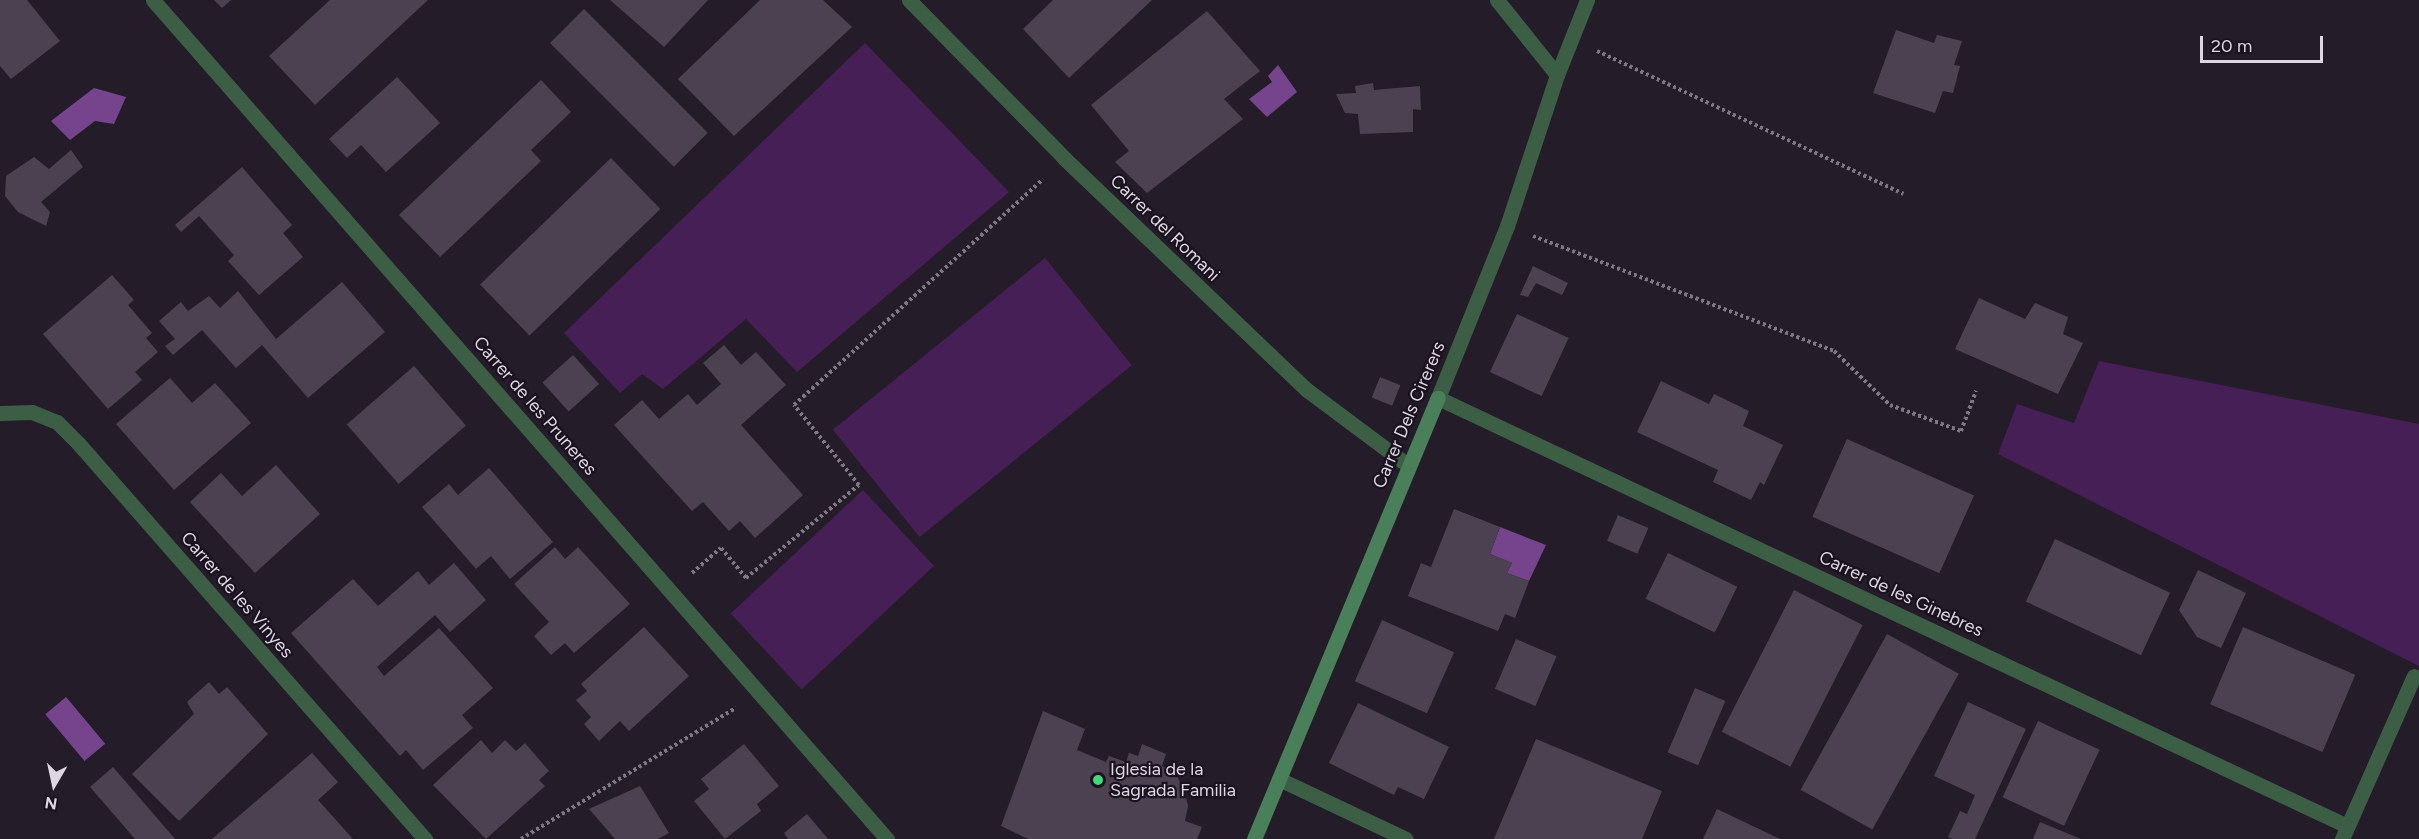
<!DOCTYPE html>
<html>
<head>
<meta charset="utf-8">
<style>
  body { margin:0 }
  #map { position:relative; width:2419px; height:839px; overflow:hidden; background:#251c2a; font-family:Figtree,sans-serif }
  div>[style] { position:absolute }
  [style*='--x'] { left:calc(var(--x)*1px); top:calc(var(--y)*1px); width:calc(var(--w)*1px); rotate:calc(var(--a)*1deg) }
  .green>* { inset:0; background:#461f57; transform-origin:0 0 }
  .water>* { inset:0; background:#76448d; transform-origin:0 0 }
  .building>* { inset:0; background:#4c4151; transform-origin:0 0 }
  .path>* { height:4px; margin-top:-2px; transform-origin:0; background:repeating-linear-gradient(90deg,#7f7884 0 3px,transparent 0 6px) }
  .street>* { height:15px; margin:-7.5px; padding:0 7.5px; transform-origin:7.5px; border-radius:7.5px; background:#3c5e45 }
  .secondary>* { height:15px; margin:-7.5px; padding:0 7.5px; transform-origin:7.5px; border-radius:7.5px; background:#498059 }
  .dots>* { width:16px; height:16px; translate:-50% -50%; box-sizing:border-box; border:3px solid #1b1220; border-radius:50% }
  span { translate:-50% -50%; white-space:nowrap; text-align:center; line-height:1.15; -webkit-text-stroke:4.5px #1b1220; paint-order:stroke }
  .street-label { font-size:18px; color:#ddd7e1 }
  .poi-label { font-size:18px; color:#ddd7e1 }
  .left { translate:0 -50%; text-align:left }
  .north { position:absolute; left:24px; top:755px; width:60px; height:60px; -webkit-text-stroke:4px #1b1220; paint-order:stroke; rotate:189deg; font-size:16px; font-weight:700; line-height:24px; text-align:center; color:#ddd7e1 }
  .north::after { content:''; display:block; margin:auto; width:21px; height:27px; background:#ddd7e1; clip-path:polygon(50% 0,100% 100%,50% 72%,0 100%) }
  .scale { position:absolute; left:2200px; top:36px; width:123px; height:27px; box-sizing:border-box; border:3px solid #ddd7e1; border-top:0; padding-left:8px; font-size:18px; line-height:21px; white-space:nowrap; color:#ddd7e1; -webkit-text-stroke:4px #1b1220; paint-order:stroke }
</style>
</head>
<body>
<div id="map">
  <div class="green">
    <i style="clip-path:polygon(865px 43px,1009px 192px,797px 372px,746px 319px,663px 389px,642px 374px,620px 393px,564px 333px)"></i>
    <i style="left:1045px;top:258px;width:138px;height:273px;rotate:51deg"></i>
    <i style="clip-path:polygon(2099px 361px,2419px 424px,2419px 666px,1998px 454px,2017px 404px,2074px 423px)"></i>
    <i style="left:863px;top:490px;width:104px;height:181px;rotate:47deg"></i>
  </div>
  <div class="water">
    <i style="clip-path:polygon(1278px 65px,1297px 92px,1267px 117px,1249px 99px,1272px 82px,1268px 76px)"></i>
    <i style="clip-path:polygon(94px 88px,126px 97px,114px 124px,95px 121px,70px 140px,51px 121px)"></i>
    <i style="clip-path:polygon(1500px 527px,1546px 545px,1529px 581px,1507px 573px,1512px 563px,1490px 554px)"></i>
    <i style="left:66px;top:697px;width:61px;height:27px;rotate:50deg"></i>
  </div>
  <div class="building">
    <i style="clip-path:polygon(0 0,27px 0,60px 41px,11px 79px,0 66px)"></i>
    <i style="clip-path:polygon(214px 0,231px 0,222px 8px)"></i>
    <i style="clip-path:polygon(330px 0,428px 0,315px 105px,269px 56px)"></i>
    <i style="clip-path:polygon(610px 0,708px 0,664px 47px)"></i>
    <i style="clip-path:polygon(760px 0,823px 0,852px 27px,734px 136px,678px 79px)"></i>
    <i style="clip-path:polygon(1053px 0,1152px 0,1069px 78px,1023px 29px)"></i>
    <i style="left:584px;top:9px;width:175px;height:48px;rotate:45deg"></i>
    <i style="clip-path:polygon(1207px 11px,1260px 71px,1224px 99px,1243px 119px,1147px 193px,1115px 162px,1129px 151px,1091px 105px)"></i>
    <i style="clip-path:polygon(1896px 30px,1934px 43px,1937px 35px,1962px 41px,1954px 65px,1960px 66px,1953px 93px,1943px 91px,1935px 113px,1873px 93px)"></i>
    <i style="clip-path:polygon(397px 77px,440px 123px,386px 172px,361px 145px,347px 158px,329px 139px)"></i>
    <i style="clip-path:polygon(541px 80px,571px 112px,531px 150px,541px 161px,440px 257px,399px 215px)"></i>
    <i style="clip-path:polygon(1373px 83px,1374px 90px,1420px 86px,1421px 110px,1413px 109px,1413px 132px,1360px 134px,1358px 114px,1345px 113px,1336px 94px,1356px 93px,1355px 86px)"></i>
    <i style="clip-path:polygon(71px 150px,83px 167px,41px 202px,50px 212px,46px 226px,18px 212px,5px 196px,6px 176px,34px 157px,49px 169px)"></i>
    <i style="left:611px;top:158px;width:71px;height:182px;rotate:46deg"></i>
    <i style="clip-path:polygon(242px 167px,292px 225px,283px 233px,303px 257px,259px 295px,228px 261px,234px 255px,199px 216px,181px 232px,175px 225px)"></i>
    <i style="clip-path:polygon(1533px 266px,1568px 283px,1562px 295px,1536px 283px,1528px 297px,1520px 295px)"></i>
    <i style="clip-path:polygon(112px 275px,134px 300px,128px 305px,152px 333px,146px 338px,158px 352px,135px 372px,142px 380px,108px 409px,43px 334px)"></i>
    <i style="clip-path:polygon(342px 282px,385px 332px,308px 398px,262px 345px,236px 368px,202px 330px,173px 355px,165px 346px,175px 339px,159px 321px,181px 302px,188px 311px,209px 296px,220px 308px,238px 291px,276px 339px)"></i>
    <i style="clip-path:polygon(1979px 298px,2025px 319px,2035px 303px,2068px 317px,2063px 334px,2083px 343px,2058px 394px,1955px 349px)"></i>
    <i style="left:1517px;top:314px;width:57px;height:64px;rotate:25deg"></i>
    <i style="clip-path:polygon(724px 345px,741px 365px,756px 352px,786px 385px,741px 425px,803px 495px,755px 538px,740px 521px,729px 531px,703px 502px,692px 511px,614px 425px,642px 400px,659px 419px,688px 394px,697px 405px,721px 384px,703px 363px)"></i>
    <i style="left:573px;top:355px;width:39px;height:41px;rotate:48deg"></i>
    <i style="left:414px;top:366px;width:79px;height:89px;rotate:49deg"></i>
    <i style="left:1380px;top:377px;width:22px;height:22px;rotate:22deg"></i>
    <i style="clip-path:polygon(170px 378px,192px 403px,215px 383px,251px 423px,174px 490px,116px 424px)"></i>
    <i style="clip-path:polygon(1661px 381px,1709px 404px,1714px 394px,1749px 411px,1743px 426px,1783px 445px,1764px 485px,1760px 482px,1751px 500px,1713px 482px,1718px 470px,1637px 432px)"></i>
    <i style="left:1847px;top:439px;width:139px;height:85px;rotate:24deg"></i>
    <i style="clip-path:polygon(276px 465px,320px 514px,255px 573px,190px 502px,221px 473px,242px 496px)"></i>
    <i style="clip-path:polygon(489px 468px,553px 542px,510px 579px,491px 556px,476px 569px,422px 507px,449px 484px,458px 495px)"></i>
    <i style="clip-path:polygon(1454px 509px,1500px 527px,1490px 554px,1512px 563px,1507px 573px,1529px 581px,1515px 618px,1505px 614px,1498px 631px,1408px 596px,1421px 563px,1431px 567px)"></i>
    <i style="left:1618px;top:515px;width:33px;height:28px;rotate:23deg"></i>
    <i style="left:2055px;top:539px;width:127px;height:69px;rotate:25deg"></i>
    <i style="clip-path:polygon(555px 547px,565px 559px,578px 547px,630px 604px,574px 653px,565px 643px,551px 655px,534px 636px,549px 622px,514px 584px)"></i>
    <i style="left:1668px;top:553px;width:77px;height:51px;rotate:26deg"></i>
    <i style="clip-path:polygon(454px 563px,486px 600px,450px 632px,435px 615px,377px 667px,384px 676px,439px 628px,493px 688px,462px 715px,473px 728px,423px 770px,406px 750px,400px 756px,291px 633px,353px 579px,378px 606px,418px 571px,429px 585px)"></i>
    <i style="clip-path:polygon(2198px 570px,2246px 593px,2221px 648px,2197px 637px,2179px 610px)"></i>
    <i style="left:1794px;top:590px;width:77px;height:159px;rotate:27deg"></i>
    <i style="left:1382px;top:620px;width:79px;height:67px;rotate:24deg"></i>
    <i style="clip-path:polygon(644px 627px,689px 676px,629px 731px,620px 721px,599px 741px,584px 724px,591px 717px,576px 700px,587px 691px,581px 684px)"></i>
    <i style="left:2243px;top:627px;width:122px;height:84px;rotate:23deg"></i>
    <i style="left:1887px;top:634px;width:82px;height:178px;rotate:29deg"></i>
    <i style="left:1516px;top:639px;width:44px;height:54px;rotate:23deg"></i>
    <i style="clip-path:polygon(209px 682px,219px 694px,227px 687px,268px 734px,179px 821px,132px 774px,194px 714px,187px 702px)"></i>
    <i style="left:1695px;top:688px;width:33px;height:70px;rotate:23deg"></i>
    <i style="clip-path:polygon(1968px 702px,2026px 729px,1975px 839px,1952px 839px,1948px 837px,1960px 811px,1967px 814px,1975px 795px,1934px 776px)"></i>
    <i style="clip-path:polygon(1358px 703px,1449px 747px,1424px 799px,1398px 787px,1394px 795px,1329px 763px)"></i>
    <i style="clip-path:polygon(1043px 711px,1085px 729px,1077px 750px,1106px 762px,1109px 756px,1126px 762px,1129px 753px,1138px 756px,1142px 744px,1166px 754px,1162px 766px,1174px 771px,1184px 789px,1188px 806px,1185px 821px,1202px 827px,1197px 839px,1028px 839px,1001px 826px)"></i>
    <i style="left:2038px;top:721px;width:68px;height:84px;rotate:25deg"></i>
    <i style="clip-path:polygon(1536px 739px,1662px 791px,1642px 839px,1494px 839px)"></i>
    <i style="clip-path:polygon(481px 740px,492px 753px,505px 740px,516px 751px,525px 743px,549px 771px,539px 780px,545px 786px,486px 839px,433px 785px)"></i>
    <i style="clip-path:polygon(744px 744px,779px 786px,757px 804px,761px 811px,725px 839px,694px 801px,709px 789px,701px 779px)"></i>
    <i style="clip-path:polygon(312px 753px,338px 782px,318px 800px,353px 839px,212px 839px)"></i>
    <i style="clip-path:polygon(113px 767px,175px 839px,135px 839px,90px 787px)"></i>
    <i style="clip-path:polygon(640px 786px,669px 833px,658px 839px,615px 839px,589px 809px)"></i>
    <i style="clip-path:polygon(1717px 809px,1780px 839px,1703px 839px)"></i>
    <i style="clip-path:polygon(807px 814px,828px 839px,788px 839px,784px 833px)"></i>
    <i style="clip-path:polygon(2040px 822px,2081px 839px,2033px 839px)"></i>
  </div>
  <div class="path">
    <i style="--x:1597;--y:51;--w:338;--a:25"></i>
    <i style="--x:1533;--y:236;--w:322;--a:20.9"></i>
    <i style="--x:1834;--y:351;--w:78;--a:44"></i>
    <i style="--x:1890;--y:405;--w:76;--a:20.1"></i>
    <i style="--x:1961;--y:431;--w:43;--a:-69.4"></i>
    <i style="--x:692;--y:573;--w:38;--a:-41"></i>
    <i style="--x:721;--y:548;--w:39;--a:50"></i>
    <i style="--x:746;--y:578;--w:146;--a:-39.5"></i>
    <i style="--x:859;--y:485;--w:103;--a:-129.1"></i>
    <i style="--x:794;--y:405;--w:336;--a:-42.2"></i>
    <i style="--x:521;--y:839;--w:252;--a:-31.4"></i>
  </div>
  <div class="street">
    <i style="--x:153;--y:0;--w:1115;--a:48.82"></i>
    <i style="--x:909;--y:0;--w:223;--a:45.5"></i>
    <i style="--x:1065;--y:159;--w:335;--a:43.7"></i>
    <i style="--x:1307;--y:390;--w:127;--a:36.7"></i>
    <i style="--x:1497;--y:0;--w:96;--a:51.3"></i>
    <i style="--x:1587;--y:0;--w:81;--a:111.8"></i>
    <i style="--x:1557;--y:75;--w:159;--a:108.3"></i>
    <i style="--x:1507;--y:226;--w:185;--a:111.9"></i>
    <i style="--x:1438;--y:398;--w:1005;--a:25.21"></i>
    <i style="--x:0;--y:413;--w:32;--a:-2"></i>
    <i style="--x:32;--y:412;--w:27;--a:22"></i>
    <i style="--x:57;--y:422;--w:30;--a:45"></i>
    <i style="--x:78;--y:443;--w:527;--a:48.77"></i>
    <i style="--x:1279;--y:779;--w:140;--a:25.3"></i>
    <i style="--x:2342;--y:839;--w:178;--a:-66.2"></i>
  </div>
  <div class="secondary">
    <i style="--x:1254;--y:839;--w:478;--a:-67.4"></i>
  </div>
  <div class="dots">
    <i style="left:1098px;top:780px;background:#42d77b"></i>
  </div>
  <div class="street-label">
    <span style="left:1165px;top:228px;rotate:44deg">Carrer del Romani</span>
    <span style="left:535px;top:406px;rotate:49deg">Carrer de les Pruneres</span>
    <span style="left:1409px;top:415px;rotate:-67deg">Carrer Dels Cirerers</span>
    <span style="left:1901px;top:594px;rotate:25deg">Carrer de les Ginebres</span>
    <span style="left:237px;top:595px;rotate:49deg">Carrer de les Vinyes</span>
  </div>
  <div class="poi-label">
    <span class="left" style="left:1110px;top:780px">Iglesia de la<br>Sagrada Familia</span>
  </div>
  <div class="north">N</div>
  <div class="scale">20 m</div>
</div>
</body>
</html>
